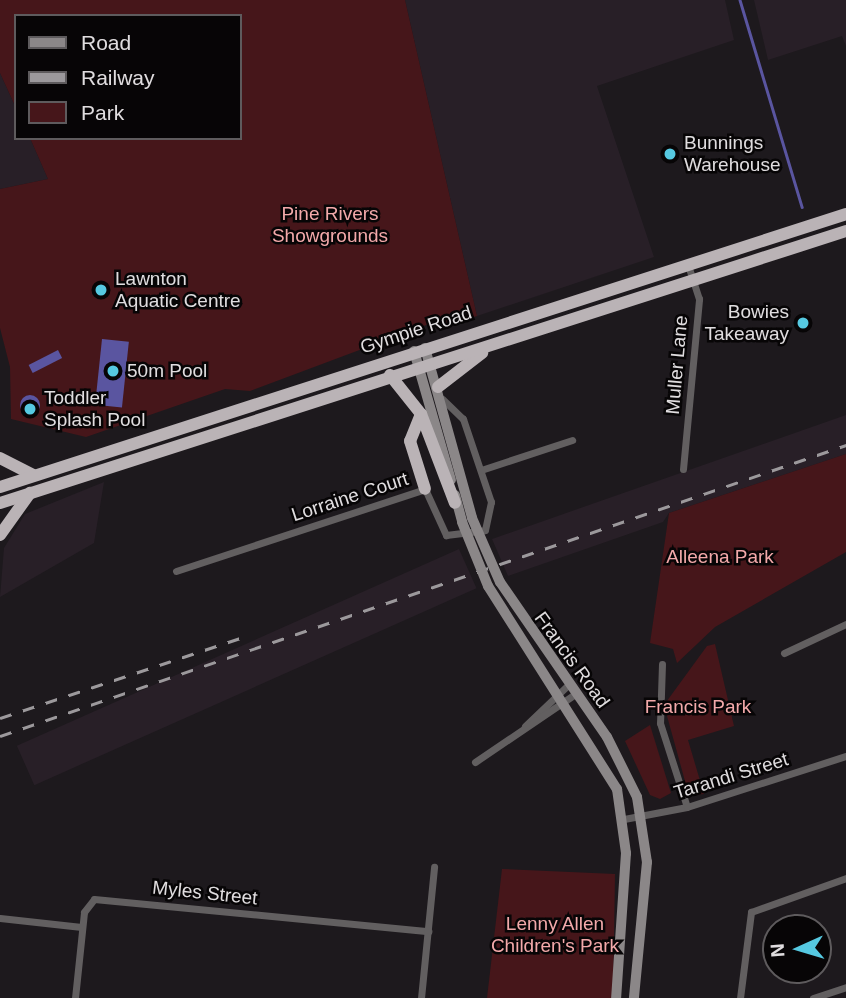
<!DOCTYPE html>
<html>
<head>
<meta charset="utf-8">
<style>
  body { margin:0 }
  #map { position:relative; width:846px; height:998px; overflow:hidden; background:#1d191d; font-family:Helvetica,sans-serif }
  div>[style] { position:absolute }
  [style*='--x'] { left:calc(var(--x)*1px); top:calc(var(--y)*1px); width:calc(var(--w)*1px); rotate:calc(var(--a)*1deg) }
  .built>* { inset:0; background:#281f27; transform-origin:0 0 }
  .green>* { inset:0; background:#46161a }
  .water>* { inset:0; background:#5a55a0; transform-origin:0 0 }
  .round { border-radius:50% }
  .stream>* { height:2.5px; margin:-1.25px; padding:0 1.25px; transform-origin:1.25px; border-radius:1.25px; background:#5a55a0 }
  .minor>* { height:7px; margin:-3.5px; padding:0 3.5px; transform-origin:3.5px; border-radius:3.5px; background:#625f60 }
  .secondary>* { height:10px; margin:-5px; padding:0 5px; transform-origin:5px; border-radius:5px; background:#8b8788 }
  .trunk>* { height:12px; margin:-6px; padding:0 6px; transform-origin:6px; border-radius:6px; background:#bab3b6 }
  .rail>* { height:2.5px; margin-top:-1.25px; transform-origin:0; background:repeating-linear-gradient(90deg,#9c999c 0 12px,transparent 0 24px) }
  .secondary-bridge>* { height:10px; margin:-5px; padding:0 5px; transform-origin:5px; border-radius:5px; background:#8b8788 }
  .dots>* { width:19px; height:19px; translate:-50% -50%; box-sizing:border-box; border:4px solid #070506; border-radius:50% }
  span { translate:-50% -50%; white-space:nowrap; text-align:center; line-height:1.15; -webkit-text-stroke:5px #070506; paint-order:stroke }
  .poi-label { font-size:19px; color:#e0dddf }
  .left { translate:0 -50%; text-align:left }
  .right { translate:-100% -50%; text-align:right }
  .park-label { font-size:19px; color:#f3a9aa }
  .street-label { font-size:19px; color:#e0dddf }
  .legend { position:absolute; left:14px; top:14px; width:228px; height:126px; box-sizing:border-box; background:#070506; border:2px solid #5e5b5d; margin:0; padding:9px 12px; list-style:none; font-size:21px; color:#e0dddf }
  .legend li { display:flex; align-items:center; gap:14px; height:35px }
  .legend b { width:35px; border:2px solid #5e5b5d }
  .north { position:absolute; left:762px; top:914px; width:70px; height:70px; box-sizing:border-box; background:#070506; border:2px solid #5e5b5d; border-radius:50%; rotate:266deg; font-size:19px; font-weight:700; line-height:28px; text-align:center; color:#e0dddf }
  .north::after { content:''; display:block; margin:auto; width:24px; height:32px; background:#56c9e1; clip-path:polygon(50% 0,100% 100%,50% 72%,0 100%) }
</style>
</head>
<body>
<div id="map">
  <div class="built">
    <i style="clip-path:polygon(405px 0,725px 0,734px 40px,597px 86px,654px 257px,477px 316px)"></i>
    <i style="clip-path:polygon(754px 0,846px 0,846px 46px,842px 36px,768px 60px)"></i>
    <i style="clip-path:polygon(0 73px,16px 108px,16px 138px,30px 138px,48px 179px,0 189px)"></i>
    <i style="clip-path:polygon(846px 415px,846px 454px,669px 513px,663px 522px,508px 576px,492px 539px)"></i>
    <i style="clip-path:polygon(104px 482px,94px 543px,0 597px,4px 548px,25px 514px)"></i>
    <i style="left:459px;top:549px;width:43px;height:484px;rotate:66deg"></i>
  </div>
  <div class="green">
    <i style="clip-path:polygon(0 0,405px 0,477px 316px,446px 326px,437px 321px,250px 391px,225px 389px,86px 437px,11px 419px,10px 367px,0 328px,0 189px,48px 179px,30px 138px,240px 138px,240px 16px,16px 16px,16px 108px,0 73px)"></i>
    <i style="clip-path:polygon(846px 454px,846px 552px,715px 627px,677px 663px,673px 649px,650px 643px,669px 513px)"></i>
    <i style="clip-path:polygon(715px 644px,734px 726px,688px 740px,704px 794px,695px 795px,688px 792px,664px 705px,707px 646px)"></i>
    <i style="clip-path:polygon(650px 725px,671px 793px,660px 799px,650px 795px,625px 741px)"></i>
    <i style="clip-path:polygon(502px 869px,615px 874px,613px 998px,487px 998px)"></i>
  </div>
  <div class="water">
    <i style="left:102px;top:339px;width:27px;height:66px;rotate:6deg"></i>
    <i style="left:58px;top:350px;width:9px;height:33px;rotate:63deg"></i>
    <i class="round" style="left:20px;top:395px;width:20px;height:20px"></i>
  </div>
  <div class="stream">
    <i style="--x:740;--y:0;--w:216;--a:73.3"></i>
  </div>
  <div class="minor">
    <i style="--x:683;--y:469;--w:171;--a:-84.6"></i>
    <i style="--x:699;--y:299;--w:36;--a:-108"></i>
    <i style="--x:481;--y:470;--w:96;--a:-18.2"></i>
    <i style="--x:176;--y:571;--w:262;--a:-18.2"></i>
    <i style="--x:425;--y:489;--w:51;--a:65.5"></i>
    <i style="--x:446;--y:535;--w:39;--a:-7"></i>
    <i style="--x:485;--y:530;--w:29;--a:-78"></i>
    <i style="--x:491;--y:502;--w:88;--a:-108.6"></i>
    <i style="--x:463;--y:419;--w:29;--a:-136"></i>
    <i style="--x:784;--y:653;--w:68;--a:-25.1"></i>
    <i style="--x:662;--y:664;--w:59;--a:91.9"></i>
    <i style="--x:660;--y:723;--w:88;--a:72.2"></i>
    <i style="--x:525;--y:726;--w:59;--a:-43.6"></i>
    <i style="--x:475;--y:762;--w:121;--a:-34.2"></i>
    <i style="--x:624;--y:819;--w:64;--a:-10.8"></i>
    <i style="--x:687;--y:807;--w:167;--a:-17.8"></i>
    <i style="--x:0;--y:918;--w:82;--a:6.3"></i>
    <i style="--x:75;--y:998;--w:86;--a:-84"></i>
    <i style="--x:84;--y:912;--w:16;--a:-52"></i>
    <i style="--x:94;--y:899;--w:336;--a:5.5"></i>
    <i style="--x:421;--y:998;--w:132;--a:-84.3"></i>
    <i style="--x:740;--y:998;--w:87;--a:-82.7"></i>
    <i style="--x:751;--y:912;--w:101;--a:-19.7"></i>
    <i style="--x:813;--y:998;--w:35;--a:-18"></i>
  </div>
  <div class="secondary">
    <i style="--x:425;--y:348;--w:176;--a:74.5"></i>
    <i style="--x:414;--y:351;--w:134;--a:74"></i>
    <i style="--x:455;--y:495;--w:28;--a:75"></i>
    <i style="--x:500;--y:582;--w:188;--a:55.4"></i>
    <i style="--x:607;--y:737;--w:67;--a:63.4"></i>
    <i style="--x:637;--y:797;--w:66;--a:81.3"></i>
    <i style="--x:647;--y:862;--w:137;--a:95.5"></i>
    <i style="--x:488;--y:586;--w:241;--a:57.6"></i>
    <i style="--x:617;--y:789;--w:65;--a:82"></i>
    <i style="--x:626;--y:853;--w:145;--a:93.9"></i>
  </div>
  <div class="trunk">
    <i style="--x:390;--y:375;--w:50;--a:51.5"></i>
    <i style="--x:421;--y:414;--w:95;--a:69.1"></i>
    <i style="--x:438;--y:387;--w:56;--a:-37.7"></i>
    <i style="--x:421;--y:414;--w:29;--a:112"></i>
    <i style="--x:410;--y:441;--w:50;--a:72.6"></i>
    <i style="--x:0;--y:458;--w:37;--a:27"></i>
    <i style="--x:0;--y:487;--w:889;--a:-17.88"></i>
    <i style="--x:0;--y:503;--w:889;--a:-17.82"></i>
    <i style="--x:0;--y:535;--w:52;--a:-54.5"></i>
  </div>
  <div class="rail">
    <i style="--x:0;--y:718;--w:262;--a:-18.4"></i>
    <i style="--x:0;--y:736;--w:895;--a:-18.98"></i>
  </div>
  <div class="secondary-bridge">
    <i style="--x:472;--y:518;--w:70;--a:66.4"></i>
    <i style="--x:462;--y:522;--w:69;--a:67.9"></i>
  </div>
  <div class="dots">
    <i style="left:670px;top:154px;background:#56c9e1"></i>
    <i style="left:101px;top:290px;background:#56c9e1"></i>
    <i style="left:803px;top:323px;background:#56c9e1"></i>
    <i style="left:113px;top:371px;background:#56c9e1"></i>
    <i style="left:30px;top:409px;background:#56c9e1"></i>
  </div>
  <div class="poi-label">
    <span class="left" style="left:684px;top:154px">Bunnings<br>Warehouse</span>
    <span class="left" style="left:115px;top:290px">Lawnton<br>Aquatic Centre</span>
    <span class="right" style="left:789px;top:323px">Bowies<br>Takeaway</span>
    <span class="left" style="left:127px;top:371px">50m Pool</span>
    <span class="left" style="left:44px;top:409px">Toddler<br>Splash Pool</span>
  </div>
  <div class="park-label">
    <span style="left:330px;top:225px">Pine Rivers<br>Showgrounds</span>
    <span style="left:720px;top:557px">Alleena Park</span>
    <span style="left:698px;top:707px">Francis Park</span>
    <span style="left:555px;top:935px">Lenny Allen<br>Children's Park</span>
  </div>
  <div class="street-label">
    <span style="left:416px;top:330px;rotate:-18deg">Gympie Road</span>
    <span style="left:677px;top:365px;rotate:-85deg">Muller Lane</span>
    <span style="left:350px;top:497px;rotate:-18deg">Lorraine Court</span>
    <span style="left:572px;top:660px;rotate:54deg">Francis Road</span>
    <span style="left:731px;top:776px;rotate:-17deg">Tarandi Street</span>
    <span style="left:205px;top:893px;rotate:6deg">Myles Street</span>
  </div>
  <ul class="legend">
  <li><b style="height:9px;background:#8b8788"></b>Road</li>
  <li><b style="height:9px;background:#9c999c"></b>Railway</li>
  <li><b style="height:19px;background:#46161a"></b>Park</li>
  </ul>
  <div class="north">N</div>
</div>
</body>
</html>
